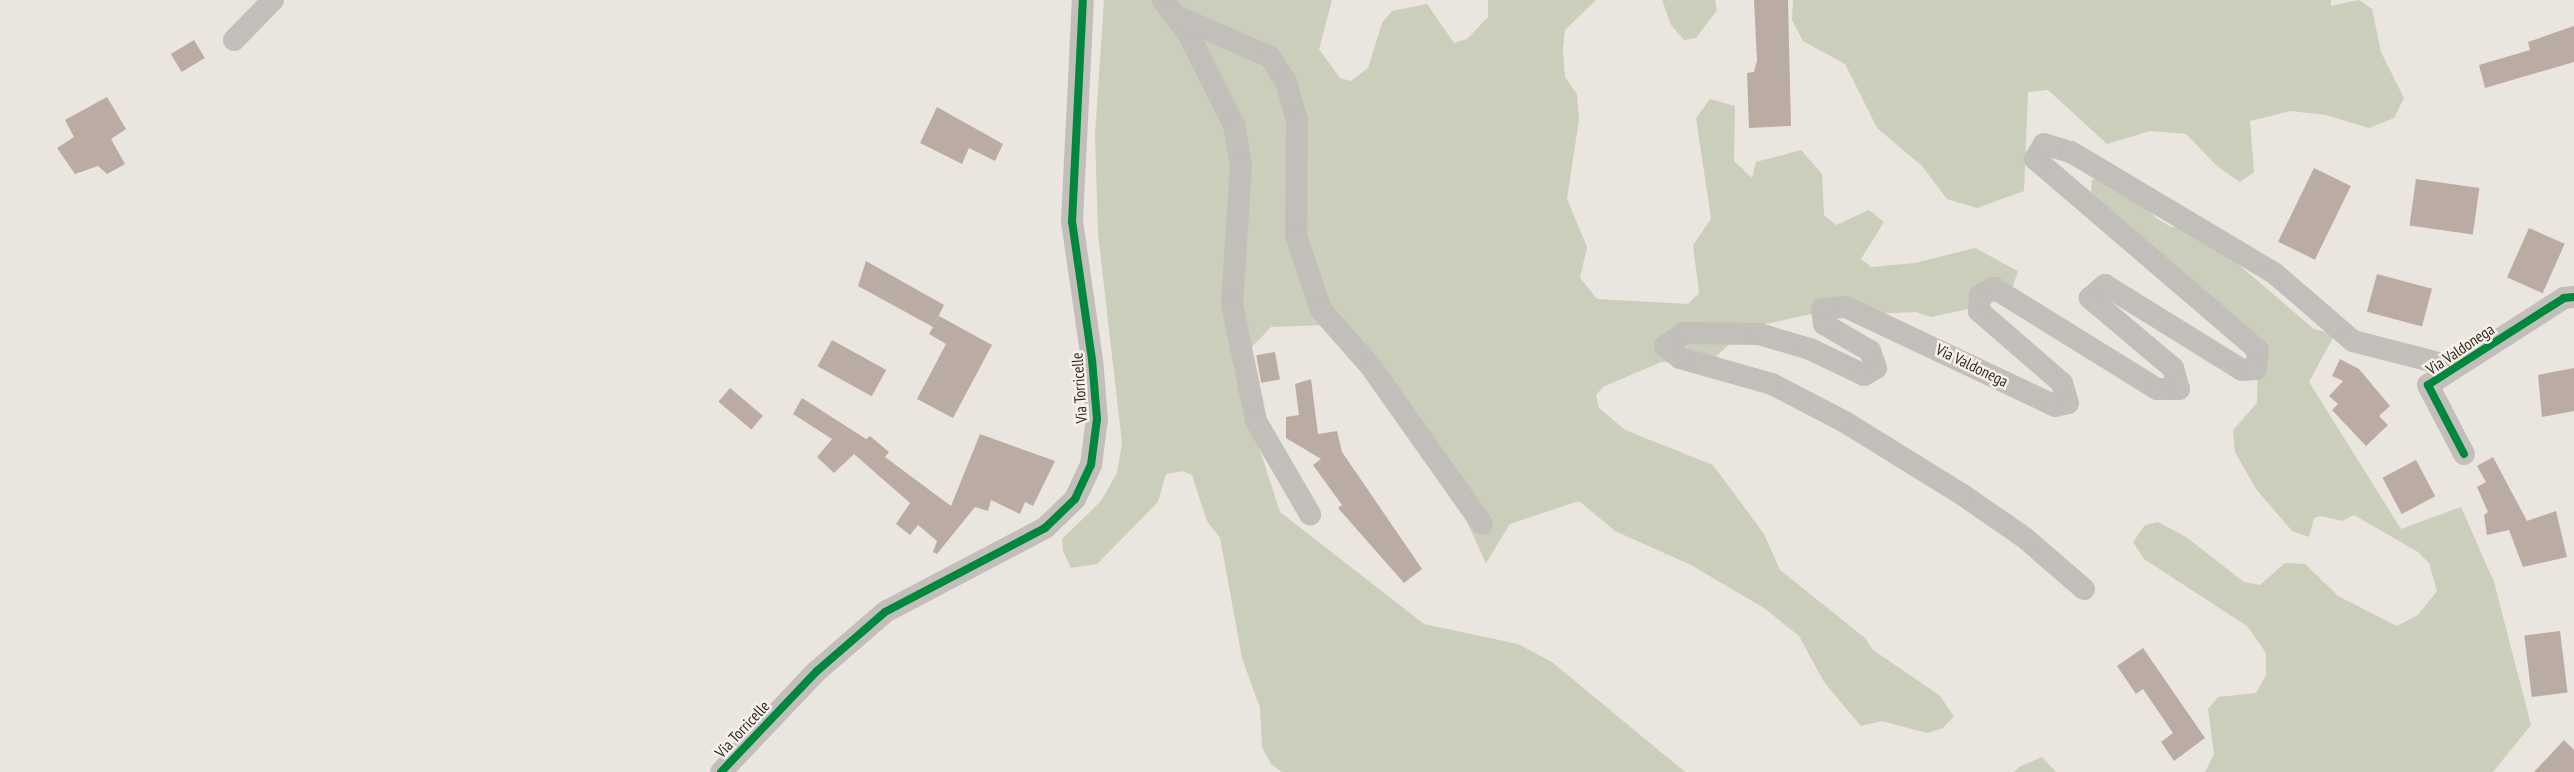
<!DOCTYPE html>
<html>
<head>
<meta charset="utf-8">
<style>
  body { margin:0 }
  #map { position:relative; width:2574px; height:772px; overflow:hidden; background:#eae5df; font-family:"PT Sans Narrow",sans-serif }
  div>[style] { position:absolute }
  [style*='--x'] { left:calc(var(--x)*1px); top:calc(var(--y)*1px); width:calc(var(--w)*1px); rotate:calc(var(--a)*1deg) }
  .green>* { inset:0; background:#cacebb }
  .building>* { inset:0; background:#bbaca3; transform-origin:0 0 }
  .minor>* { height:22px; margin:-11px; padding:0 11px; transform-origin:11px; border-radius:11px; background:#c2beb9 }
  .cycleway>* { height:8px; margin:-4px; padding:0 4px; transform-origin:4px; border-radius:4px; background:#00873e }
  span { translate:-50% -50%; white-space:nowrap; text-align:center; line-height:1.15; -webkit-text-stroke:5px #f6f0e7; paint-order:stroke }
  .street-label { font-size:16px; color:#322c28 }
</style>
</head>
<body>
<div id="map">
  <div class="green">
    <i style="clip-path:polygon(1104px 0,1332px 0,1319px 49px,1340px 78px,1351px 81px,1368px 68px,1382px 23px,1392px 11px,1427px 4px,1454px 43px,1467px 39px,1488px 17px,1488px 0,1596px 0,1565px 30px,1563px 49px,1565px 77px,1577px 94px,1579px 120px,1567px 199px,1587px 247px,1580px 278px,1597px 299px,1688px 304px,1699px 293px,1693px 245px,1711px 219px,1696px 118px,1710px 99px,1735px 106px,1734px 161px,1752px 178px,1756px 162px,1801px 150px,1822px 174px,1824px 215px,1836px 225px,1869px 210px,1884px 222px,1861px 259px,1871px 267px,1915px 263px,1975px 248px,2018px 271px,2010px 295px,1987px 305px,1931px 317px,1916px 312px,1849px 315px,1820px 312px,1748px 328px,1705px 366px,1661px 362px,1603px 387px,1596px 395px,1599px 408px,1625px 430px,1713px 465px,1764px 534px,1780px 570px,1865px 638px,1873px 650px,1939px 695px,1954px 716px,1943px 728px,1927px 733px,1882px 721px,1861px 726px,1824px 682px,1799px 636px,1764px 608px,1691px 565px,1615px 531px,1579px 501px,1510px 524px,1486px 563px,1437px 457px,1326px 325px,1271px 327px,1233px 367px,1280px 512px,1424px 624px,1518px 644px,1552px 662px,1685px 772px,1282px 772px,1271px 764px,1262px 747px,1260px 708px,1242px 658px,1220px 538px,1207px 521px,1192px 475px,1182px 471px,1166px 474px,1158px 502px,1097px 564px,1071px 568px,1063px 551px,1062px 539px,1101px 501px,1117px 473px,1122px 443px,1098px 233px,1095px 135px)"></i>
    <i style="clip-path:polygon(1662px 0,1715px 0,1717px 10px,1696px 38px,1684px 40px,1671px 25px)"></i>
    <i style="clip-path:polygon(1793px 0,2331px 0,2331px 6px,2359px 0,2372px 9px,2381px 52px,2404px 98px,2394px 118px,2369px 128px,2326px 115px,2290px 111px,2250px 121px,2254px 172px,2240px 182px,2218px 167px,2186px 134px,2150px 131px,2107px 144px,2048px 90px,2028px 92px,2024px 191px,1977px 208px,1947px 199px,1922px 166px,1877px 128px,1845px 64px,1803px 41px,1792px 20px)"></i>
    <i style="clip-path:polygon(2104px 177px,2138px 196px,2156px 218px,2171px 227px,2192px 225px,2314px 329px,2335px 334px,2309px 382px,2401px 529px,2461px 507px,2494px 582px,2531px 725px,2493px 772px,2205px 772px,2214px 754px,2208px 709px,2218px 697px,2256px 693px,2266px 675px,2266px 653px,2247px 626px,2144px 559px,2133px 542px,2145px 525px,2158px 522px,2186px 537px,2244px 582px,2260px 585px,2285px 563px,2305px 564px,2338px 596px,2397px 626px,2418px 615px,2437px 591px,2429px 563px,2418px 552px,2354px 515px,2342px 521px,2322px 516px,2314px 518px,2309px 537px,2292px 531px,2256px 489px,2235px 452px,2233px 430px,2257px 403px,2258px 362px,2090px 200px,2092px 180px)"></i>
    <i style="clip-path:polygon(2042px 757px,2056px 772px,2014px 772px,2019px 767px)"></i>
  </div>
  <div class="building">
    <i style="clip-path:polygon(1754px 0,1788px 0,1791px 126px,1749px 128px,1747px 73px,1754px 72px,1757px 61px)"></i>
    <i style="clip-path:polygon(2574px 26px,2574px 62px,2485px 88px,2479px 65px,2530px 50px,2528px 42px)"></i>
    <i style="left:194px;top:40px;width:21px;height:27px;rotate:59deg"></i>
    <i style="clip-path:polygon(107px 97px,126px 129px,111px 139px,125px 164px,107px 174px,98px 166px,75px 174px,57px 148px,74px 137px,65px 120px)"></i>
    <i style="clip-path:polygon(937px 107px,1003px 144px,995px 161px,969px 148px,962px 164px,920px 143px)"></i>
    <i style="left:2314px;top:168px;width:41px;height:82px;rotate:26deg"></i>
    <i style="left:2416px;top:179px;width:64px;height:47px;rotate:8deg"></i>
    <i style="left:2529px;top:228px;width:39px;height:54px;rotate:24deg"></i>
    <i style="clip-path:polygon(866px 261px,944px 305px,934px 325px,939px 316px,992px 345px,953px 418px,917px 399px,946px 344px,929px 334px,933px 327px,858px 286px)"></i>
    <i style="left:2377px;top:274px;width:57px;height:39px;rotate:15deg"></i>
    <i style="left:832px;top:340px;width:62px;height:30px;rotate:29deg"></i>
    <i style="left:1275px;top:352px;width:28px;height:19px;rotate:80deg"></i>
    <i style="clip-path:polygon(2340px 359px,2359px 369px,2390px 406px,2379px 416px,2388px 425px,2366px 446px,2332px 410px,2338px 404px,2329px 396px,2343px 381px,2332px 376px)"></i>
    <i style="clip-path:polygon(2574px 368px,2574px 411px,2542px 417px,2538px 375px)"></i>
    <i style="clip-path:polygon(1311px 379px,1318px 434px,1337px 431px,1342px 452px,1422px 569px,1404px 583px,1338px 508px,1342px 505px,1313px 465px,1321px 459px,1286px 438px,1286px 417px,1299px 415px,1295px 384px)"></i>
    <i style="left:730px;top:388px;width:43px;height:18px;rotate:40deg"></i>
    <i style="clip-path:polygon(802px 398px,866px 439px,870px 436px,889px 452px,885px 457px,951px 506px,980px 434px,1055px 461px,1033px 506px,1025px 502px,1020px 514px,991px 500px,988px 511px,975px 507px,937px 554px,933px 552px,937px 541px,918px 525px,910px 535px,896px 524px,910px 503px,854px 454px,834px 473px,817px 457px,832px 439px,793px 414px)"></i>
    <i style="clip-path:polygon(2493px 457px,2527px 521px,2556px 511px,2567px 557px,2523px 567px,2509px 530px,2487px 535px,2484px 515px,2488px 512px,2477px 487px,2486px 482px,2477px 466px)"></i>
    <i style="left:2416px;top:460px;width:41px;height:38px;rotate:62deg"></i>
    <i style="left:2560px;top:631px;width:62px;height:36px;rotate:83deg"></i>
    <i style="clip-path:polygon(2143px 648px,2205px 738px,2174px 761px,2161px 742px,2173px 733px,2143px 689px,2136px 694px,2117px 666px)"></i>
    <i style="clip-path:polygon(2564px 740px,2574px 750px,2574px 772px,2534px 772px)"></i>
  </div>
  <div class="minor">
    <i style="--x:1163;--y:0;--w:44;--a:53.4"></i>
    <i style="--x:1189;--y:35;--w:101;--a:63.4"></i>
    <i style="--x:1234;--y:125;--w:41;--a:80.1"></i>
    <i style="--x:1241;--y:165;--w:139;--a:93.7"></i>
    <i style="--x:1232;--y:304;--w:119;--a:78.4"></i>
    <i style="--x:1256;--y:421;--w:108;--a:59.9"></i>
    <i style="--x:1174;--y:15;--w:105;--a:23.6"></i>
    <i style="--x:1270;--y:57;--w:30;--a:57"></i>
    <i style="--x:1286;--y:82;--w:40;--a:74"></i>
    <i style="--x:1297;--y:120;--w:116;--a:90.5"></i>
    <i style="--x:1296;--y:236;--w:78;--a:71.3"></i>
    <i style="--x:1321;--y:310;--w:76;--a:48.7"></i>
    <i style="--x:1371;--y:367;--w:192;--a:54.7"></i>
    <i style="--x:234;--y:40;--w:56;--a:-45.7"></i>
    <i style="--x:2464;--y:454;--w:78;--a:-117.6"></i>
    <i style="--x:2428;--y:385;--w:161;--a:-32.6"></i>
    <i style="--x:2564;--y:298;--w:10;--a:-6"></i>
    <i style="--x:2084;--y:589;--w:78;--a:-139.2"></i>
    <i style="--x:2025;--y:538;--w:75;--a:-145.3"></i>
    <i style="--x:1963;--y:495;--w:139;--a:-148.3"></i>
    <i style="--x:1845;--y:422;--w:82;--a:-152.5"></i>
    <i style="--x:1772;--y:384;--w:96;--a:-164.2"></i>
    <i style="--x:1680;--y:358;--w:19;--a:-141"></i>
    <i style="--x:1665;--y:346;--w:23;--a:-34"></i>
    <i style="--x:1684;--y:333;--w:75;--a:0.8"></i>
    <i style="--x:1759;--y:334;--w:53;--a:16.4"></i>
    <i style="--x:1810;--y:349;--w:60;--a:25.7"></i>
    <i style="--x:1864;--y:375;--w:14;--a:-30"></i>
    <i style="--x:1876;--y:368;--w:18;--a:-109"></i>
    <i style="--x:1870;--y:351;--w:53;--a:-149.6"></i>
    <i style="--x:1824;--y:324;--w:15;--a:-98"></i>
    <i style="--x:1822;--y:309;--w:24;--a:-5"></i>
    <i style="--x:1846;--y:307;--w:231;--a:25.3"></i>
    <i style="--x:2055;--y:406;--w:13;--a:-13"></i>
    <i style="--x:2068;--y:403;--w:21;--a:-107"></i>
    <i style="--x:2062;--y:383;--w:110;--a:-139.1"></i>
    <i style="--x:1979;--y:311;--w:16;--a:-86"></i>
    <i style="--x:1980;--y:295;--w:16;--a:-27"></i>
    <i style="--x:1994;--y:288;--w:192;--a:31.8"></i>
    <i style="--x:2157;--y:389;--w:22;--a:0"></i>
    <i style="--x:2179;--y:389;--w:22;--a:-106"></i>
    <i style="--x:2173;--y:368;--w:109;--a:-139.9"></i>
    <i style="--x:2090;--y:298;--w:20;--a:-41"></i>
    <i style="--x:2105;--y:285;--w:161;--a:31.8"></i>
    <i style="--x:2242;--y:370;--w:14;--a:-4"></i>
    <i style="--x:2256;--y:369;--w:19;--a:-84"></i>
    <i style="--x:2258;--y:350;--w:294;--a:-139.4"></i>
    <i style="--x:2035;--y:159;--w:17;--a:-59"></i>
    <i style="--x:2044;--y:144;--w:28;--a:17"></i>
    <i style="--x:2071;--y:152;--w:236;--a:30.8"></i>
    <i style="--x:2274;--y:273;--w:104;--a:40.7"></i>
    <i style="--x:2353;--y:341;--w:104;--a:14.4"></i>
    <i style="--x:721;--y:772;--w:139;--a:-46.5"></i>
    <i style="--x:817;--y:671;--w:90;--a:-40.9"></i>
    <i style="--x:885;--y:612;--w:181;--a:-27.7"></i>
    <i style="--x:1045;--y:528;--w:42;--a:-44"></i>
    <i style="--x:1075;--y:499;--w:38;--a:-65"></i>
    <i style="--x:1091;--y:465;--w:46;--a:-82.6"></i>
    <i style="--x:1097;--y:419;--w:59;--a:-94.8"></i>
    <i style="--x:1092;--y:360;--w:139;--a:-98.2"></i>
    <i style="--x:1072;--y:222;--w:222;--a:-87.2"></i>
  </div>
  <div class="cycleway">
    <i style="--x:2464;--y:454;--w:78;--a:-117.6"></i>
    <i style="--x:2428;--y:385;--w:161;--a:-32.6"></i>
    <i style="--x:2564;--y:298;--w:10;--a:-6"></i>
    <i style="--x:721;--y:772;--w:139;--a:-46.5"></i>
    <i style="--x:817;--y:671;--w:90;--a:-40.9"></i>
    <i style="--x:885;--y:612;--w:181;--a:-27.7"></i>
    <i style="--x:1045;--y:528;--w:42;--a:-44"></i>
    <i style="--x:1075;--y:499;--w:38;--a:-65"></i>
    <i style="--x:1091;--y:465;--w:46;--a:-82.6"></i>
    <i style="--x:1097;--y:419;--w:59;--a:-94.8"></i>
    <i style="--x:1092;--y:360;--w:139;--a:-98.2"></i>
    <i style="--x:1072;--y:222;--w:222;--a:-87.2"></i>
  </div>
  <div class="street-label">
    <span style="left:2460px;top:349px;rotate:-34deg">Via Valdonega</span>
    <span style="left:1972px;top:365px;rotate:26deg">Via Valdonega</span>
    <span style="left:1079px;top:388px;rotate:-94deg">Via Torricelle</span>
    <span style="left:742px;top:729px;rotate:-47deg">Via Torricelle</span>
  </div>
</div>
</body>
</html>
